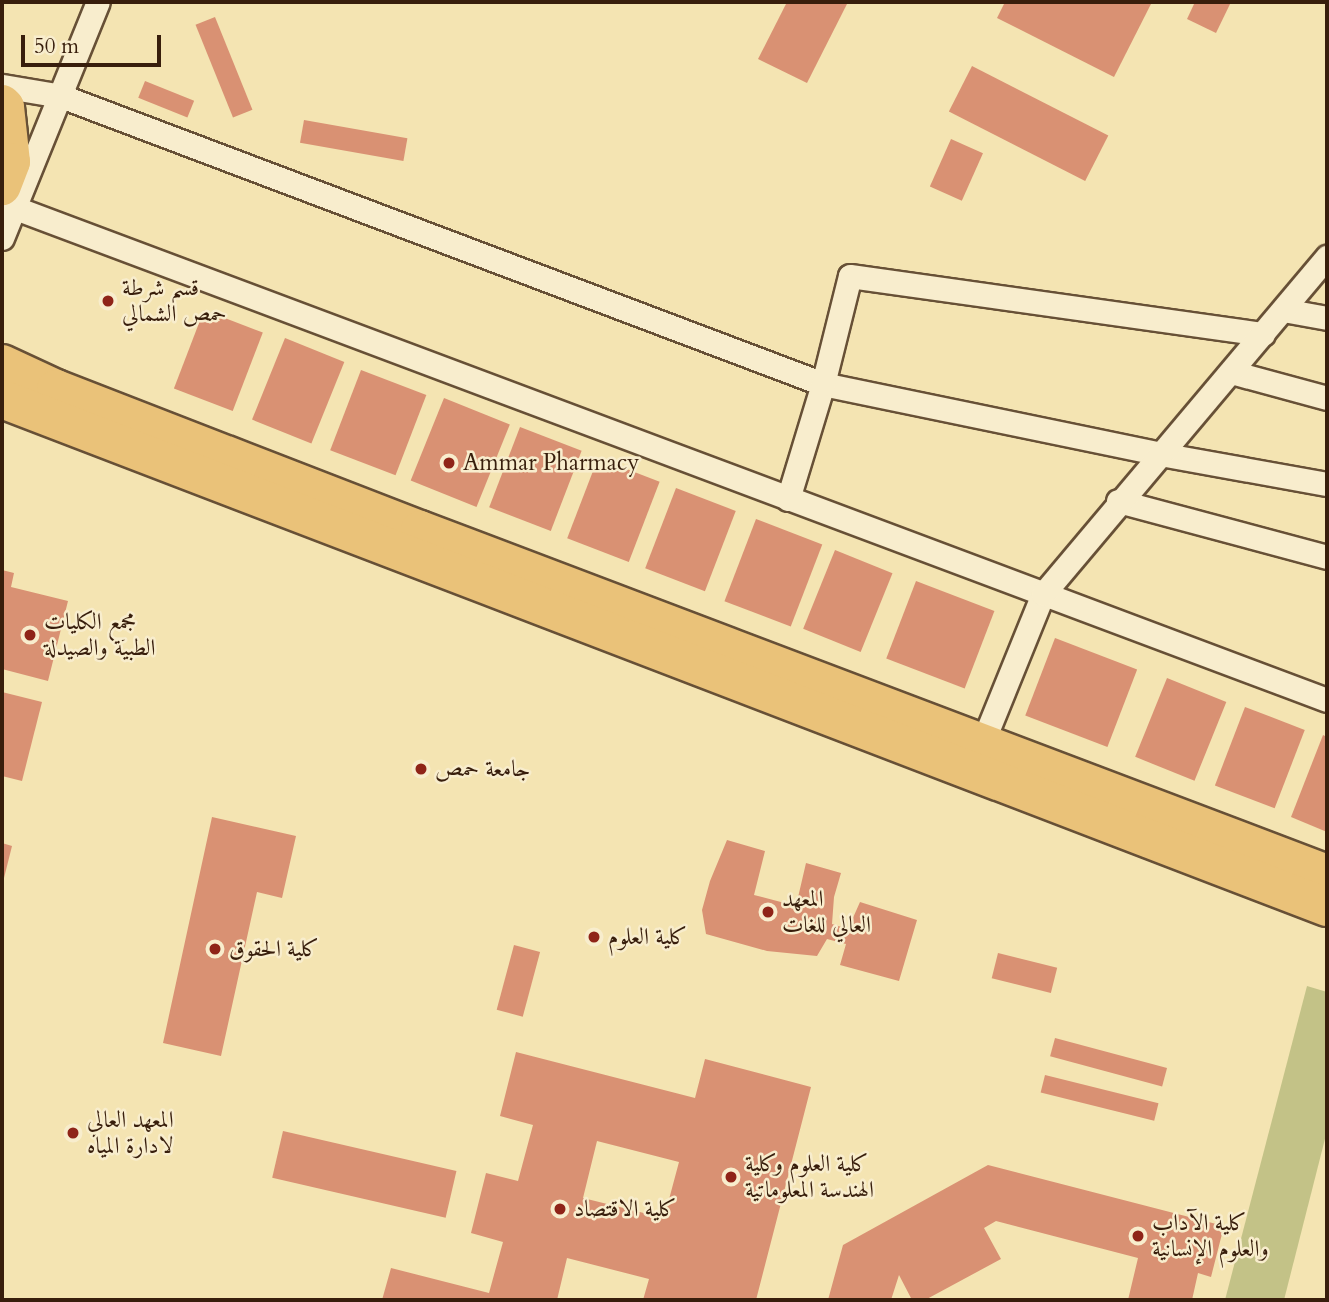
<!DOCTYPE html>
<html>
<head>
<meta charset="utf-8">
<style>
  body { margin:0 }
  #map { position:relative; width:1329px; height:1302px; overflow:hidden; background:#f4e4b2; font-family:Cardo,Amiri,serif }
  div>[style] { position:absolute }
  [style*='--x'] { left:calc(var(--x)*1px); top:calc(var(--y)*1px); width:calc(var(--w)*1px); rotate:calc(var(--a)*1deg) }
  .green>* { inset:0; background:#c3c287 }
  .building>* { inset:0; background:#d99173; transform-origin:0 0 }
  .roads { filter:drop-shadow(2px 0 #675036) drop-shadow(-2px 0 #675036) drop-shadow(0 2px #675036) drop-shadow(0 -2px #675036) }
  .street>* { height:23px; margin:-11.5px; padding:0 11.5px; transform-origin:11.5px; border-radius:11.5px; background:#f8edcd }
  .highway>* { height:38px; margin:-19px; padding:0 19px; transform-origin:19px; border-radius:19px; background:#eac279 }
  .dots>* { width:19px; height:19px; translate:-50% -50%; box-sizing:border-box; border:4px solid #f8edcd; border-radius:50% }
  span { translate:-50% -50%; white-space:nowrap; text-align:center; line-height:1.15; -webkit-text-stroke:5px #f8edcd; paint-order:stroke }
  .poi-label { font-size:23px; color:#381e0c }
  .left { translate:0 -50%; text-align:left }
  .frame { position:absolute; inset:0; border:4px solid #381e0c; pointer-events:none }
  .scale { position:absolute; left:21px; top:35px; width:140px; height:32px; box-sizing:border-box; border:4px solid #381e0c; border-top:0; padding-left:9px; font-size:21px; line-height:24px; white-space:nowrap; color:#381e0c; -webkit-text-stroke:5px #f8edcd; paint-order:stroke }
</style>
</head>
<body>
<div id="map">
  <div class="green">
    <i style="clip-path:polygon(1307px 986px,1327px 992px,1327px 1131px,1284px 1300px,1225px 1300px)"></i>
  </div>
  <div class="building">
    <i style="clip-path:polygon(787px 2px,848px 2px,807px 83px,758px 59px)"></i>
    <i style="clip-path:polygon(1005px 2px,1152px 2px,1114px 77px,997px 18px)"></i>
    <i style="clip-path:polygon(1195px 2px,1231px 2px,1216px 33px,1187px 19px)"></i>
    <i style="left:215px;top:17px;width:100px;height:21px;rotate:68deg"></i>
    <i style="left:972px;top:66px;width:153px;height:51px;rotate:27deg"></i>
    <i style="left:145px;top:81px;width:53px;height:18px;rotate:22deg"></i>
    <i style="left:304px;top:120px;width:105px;height:23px;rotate:10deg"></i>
    <i style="left:951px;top:139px;width:35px;height:52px;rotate:24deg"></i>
    <i style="left:204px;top:310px;width:63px;height:84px;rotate:21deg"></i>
    <i style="left:285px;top:338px;width:64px;height:88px;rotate:22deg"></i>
    <i style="left:361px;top:370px;width:70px;height:86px;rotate:21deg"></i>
    <i style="left:444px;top:398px;width:71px;height:89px;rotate:22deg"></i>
    <i style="left:520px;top:427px;width:66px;height:86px;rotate:21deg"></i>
    <i style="left:598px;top:458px;width:66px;height:86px;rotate:21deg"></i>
    <i style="left:676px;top:488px;width:64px;height:86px;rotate:21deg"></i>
    <i style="left:756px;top:519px;width:71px;height:88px;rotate:21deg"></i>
    <i style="left:835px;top:550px;width:62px;height:85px;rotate:22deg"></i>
    <i style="clip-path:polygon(2px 570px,14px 573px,11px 587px,68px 601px,48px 681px,2px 669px)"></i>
    <i style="left:916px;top:581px;width:84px;height:83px;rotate:21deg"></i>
    <i style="left:1055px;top:638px;width:88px;height:83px;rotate:21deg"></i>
    <i style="left:1167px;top:678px;width:64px;height:85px;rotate:22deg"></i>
    <i style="clip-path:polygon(2px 692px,42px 702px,22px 781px,2px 776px)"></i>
    <i style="left:1245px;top:707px;width:64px;height:84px;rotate:21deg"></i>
    <i style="clip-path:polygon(1323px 735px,1327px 737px,1327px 832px,1291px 817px)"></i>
    <i style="clip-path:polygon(212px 817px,296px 836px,282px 898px,257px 892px,221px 1056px,163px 1043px)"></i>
    <i style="clip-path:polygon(727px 840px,765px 851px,754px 895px,796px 906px,806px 863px,841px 873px,834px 897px,832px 924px,848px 929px,860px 902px,917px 920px,899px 981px,840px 965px,846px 944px,827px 939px,817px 956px,767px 951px,706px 934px,702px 910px,710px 881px)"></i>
    <i style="clip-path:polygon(2px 843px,12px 846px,3px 882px,2px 882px)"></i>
    <i style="left:514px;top:945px;width:27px;height:67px;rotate:15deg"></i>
    <i style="left:998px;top:953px;width:61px;height:26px;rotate:14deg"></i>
    <i style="left:1055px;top:1038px;width:116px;height:19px;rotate:15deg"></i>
    <i style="clip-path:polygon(evenodd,516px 1052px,695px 1098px,705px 1059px,811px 1087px,756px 1300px,643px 1300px,649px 1279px,567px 1258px,557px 1300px,382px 1300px,391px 1268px,489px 1293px,503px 1242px,471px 1233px,486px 1173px,518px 1181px,533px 1125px,500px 1116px,516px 1052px,597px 1141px,679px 1162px,664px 1218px,583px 1198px,597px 1141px)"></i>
    <i style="left:1045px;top:1075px;width:117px;height:18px;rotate:14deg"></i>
    <i style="left:283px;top:1131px;width:178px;height:48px;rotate:13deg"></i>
    <i style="clip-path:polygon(988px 1165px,1224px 1226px,1211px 1277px,1198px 1273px,1192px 1300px,1128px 1300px,1138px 1258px,996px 1221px,984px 1228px,1001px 1259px,925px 1300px,912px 1300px,899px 1275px,891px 1300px,828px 1300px,843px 1245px)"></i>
  </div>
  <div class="roads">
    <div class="street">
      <i style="--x:2;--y:86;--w:60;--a:9.6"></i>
      <i style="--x:61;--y:96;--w:815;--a:20.7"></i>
      <i style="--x:823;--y:384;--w:344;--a:11.7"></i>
      <i style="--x:1160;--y:454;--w:170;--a:10.2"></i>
      <i style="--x:2;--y:203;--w:1415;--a:20.56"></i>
      <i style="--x:2;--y:238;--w:255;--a:-67.9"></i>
      <i style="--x:1283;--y:310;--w:45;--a:10.3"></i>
      <i style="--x:1231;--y:372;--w:99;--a:15.2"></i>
      <i style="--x:788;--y:499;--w:120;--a:-73.1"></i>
      <i style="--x:823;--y:384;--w:111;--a:-76"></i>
      <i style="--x:850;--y:276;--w:417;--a:8"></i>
      <i style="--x:1118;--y:501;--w:216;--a:15"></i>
      <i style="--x:982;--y:744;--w:162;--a:-67.9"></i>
      <i style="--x:1043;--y:594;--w:441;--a:-49.9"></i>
    </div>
    <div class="highway">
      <i style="--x:2;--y:104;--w:4;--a:45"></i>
      <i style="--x:5;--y:107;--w:55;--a:83.8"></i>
      <i style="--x:11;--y:162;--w:26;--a:111"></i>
      <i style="--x:2;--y:364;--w:60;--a:24.8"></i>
      <i style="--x:56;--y:389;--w:390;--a:21.2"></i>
      <i style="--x:420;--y:530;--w:970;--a:20.77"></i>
      <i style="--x:2;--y:399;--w:1419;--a:20.98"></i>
    </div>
  </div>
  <div class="dots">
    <i style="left:108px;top:301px;background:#8f2418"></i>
    <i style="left:449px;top:463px;background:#8f2418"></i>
    <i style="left:30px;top:635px;background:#8f2418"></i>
    <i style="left:421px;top:769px;background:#8f2418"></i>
    <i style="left:768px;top:912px;background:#8f2418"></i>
    <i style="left:594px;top:937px;background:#8f2418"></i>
    <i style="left:215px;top:949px;background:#8f2418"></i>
    <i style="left:73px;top:1133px;background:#8f2418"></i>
    <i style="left:731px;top:1177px;background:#8f2418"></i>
    <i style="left:560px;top:1209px;background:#8f2418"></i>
    <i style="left:1138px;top:1236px;background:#8f2418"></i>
  </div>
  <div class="poi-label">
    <span class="left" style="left:122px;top:301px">قسم شرطة<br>حمص الشمالي</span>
    <span class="left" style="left:463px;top:463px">Ammar Pharmacy</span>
    <span class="left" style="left:44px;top:635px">مجمع الكليات<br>الطبية والصيدلة</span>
    <span class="left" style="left:435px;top:769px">جامعة حمص</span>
    <span class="left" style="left:782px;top:912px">المعهد<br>العالي للغات</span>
    <span class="left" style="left:608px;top:937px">كلية العلوم</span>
    <span class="left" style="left:229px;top:949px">كلية الحقوق</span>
    <span class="left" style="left:87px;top:1133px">المعهد العالي<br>لادارة المياه</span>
    <span class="left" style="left:745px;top:1177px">كلية العلوم وكلية<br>الهندسة المعلوماتية</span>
    <span class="left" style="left:574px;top:1209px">كلية الاقتصاد</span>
    <span class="left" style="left:1152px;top:1236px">كلية الآداب<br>والعلوم الإنسانية</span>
  </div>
  <div class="frame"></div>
  <div class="scale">50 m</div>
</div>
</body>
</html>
